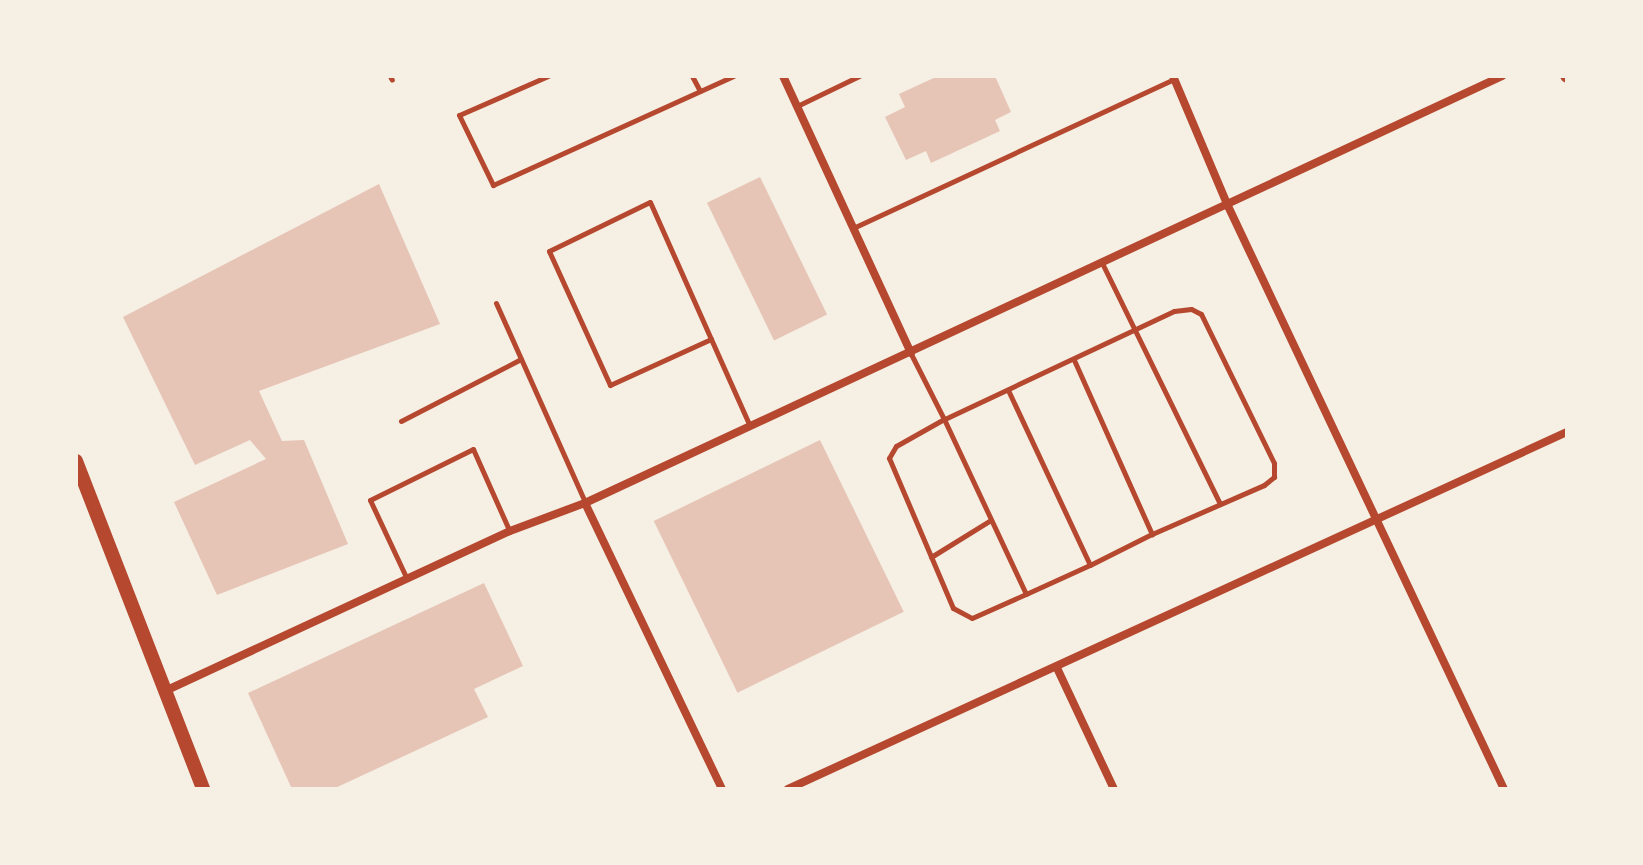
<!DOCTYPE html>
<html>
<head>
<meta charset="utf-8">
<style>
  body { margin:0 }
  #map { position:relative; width:1643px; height:865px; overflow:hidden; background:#f6efe4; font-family:Montserrat,sans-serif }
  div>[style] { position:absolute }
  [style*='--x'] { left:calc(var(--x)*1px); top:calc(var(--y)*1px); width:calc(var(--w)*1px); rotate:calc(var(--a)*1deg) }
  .building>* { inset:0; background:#e6c5b7; transform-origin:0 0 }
  .service>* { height:5px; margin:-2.5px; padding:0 2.5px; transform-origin:2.5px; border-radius:2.5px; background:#b5482f }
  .minor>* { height:8px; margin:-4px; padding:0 4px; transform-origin:4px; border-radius:4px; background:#b5482f }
  .tertiary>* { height:12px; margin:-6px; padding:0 6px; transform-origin:6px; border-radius:6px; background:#b5482f }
  .secondary>* { height:14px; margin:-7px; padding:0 7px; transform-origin:7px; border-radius:7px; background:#b5482f }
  span { translate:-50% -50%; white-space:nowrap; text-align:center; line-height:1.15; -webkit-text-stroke:6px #f6efe4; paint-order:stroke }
  .frame { position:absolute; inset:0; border:78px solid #f6efe4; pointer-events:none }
</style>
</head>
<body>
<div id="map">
  <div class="building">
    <i style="clip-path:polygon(938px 76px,995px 76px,1011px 112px,995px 120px,1000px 131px,931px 163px,926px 151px,906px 160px,885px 117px,905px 107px,899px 94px)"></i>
    <i style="left:760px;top:177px;width:153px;height:59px;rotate:64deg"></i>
    <i style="clip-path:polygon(379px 184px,440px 324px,259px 391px,282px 441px,304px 440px,348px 544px,217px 595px,174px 502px,266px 459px,250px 440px,195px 465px,123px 317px)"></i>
    <i style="left:820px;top:440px;width:191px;height:185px;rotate:64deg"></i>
    <i style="clip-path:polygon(484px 583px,523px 666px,474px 689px,488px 717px,333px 789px,292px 789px,248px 693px)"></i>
  </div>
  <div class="service">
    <i style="--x:390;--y:76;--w:4;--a:63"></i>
    <i style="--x:548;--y:76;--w:97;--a:156.3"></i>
    <i style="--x:459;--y:115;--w:78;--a:64.1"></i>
    <i style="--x:493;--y:185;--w:264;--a:-24.4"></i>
    <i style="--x:692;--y:76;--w:17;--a:62"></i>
    <i style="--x:797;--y:106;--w:69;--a:-25.8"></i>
    <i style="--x:853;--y:228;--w:354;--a:-24.9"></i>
    <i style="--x:1103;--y:265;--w:266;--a:63.9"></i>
    <i style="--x:496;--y:303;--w:218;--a:65.9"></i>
    <i style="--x:711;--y:339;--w:111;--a:155.5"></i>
    <i style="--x:610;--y:385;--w:147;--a:-114.5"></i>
    <i style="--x:549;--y:251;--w:112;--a:-25.9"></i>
    <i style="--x:650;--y:202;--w:150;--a:66"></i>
    <i style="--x:711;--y:339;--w:95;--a:65.9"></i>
    <i style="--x:911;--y:354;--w:73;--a:63.1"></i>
    <i style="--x:944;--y:419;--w:55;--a:150.6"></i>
    <i style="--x:896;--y:446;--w:14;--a:120"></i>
    <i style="--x:889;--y:458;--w:163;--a:66.9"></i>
    <i style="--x:953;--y:608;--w:21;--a:28"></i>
    <i style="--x:972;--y:618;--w:59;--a:-24"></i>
    <i style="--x:1026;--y:594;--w:70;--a:-24.4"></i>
    <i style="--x:1090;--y:565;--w:69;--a:-26.6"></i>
    <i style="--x:1152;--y:534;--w:122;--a:-23.6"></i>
    <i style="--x:1264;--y:485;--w:13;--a:-39"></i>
    <i style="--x:1274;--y:477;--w:14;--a:-90"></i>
    <i style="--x:1274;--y:463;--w:166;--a:-116.1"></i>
    <i style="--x:1201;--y:314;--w:11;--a:-153"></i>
    <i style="--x:1191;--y:309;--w:17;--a:173"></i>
    <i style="--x:1174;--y:311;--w:254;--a:154.8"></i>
    <i style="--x:944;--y:419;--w:193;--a:64.9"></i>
    <i style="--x:1074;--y:360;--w:191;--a:65.9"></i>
    <i style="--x:1008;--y:390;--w:193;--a:64.9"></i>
    <i style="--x:401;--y:421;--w:135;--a:-27.3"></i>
    <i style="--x:931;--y:557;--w:70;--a:-31.7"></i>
    <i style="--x:407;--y:579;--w:87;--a:-115.1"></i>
    <i style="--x:370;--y:500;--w:115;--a:-26.3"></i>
    <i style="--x:473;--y:449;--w:89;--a:66"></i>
  </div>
  <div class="minor">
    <i style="--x:783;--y:76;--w:305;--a:65.2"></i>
    <i style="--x:1173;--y:76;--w:141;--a:67.1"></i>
    <i style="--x:1228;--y:206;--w:645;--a:64.67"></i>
    <i style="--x:585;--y:503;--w:317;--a:64.4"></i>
    <i style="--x:1057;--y:668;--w:134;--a:64.8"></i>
    <i style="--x:165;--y:691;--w:380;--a:-24.9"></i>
    <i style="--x:510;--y:531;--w:80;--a:-20.5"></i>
    <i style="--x:585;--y:503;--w:1012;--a:-24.97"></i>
    <i style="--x:788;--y:789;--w:857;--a:-24.62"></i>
  </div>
  <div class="tertiary">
    <i style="--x:1566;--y:76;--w:1;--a:45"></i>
  </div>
  <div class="secondary">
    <i style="--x:76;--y:461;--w:352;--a:68.8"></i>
  </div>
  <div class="frame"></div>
</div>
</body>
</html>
